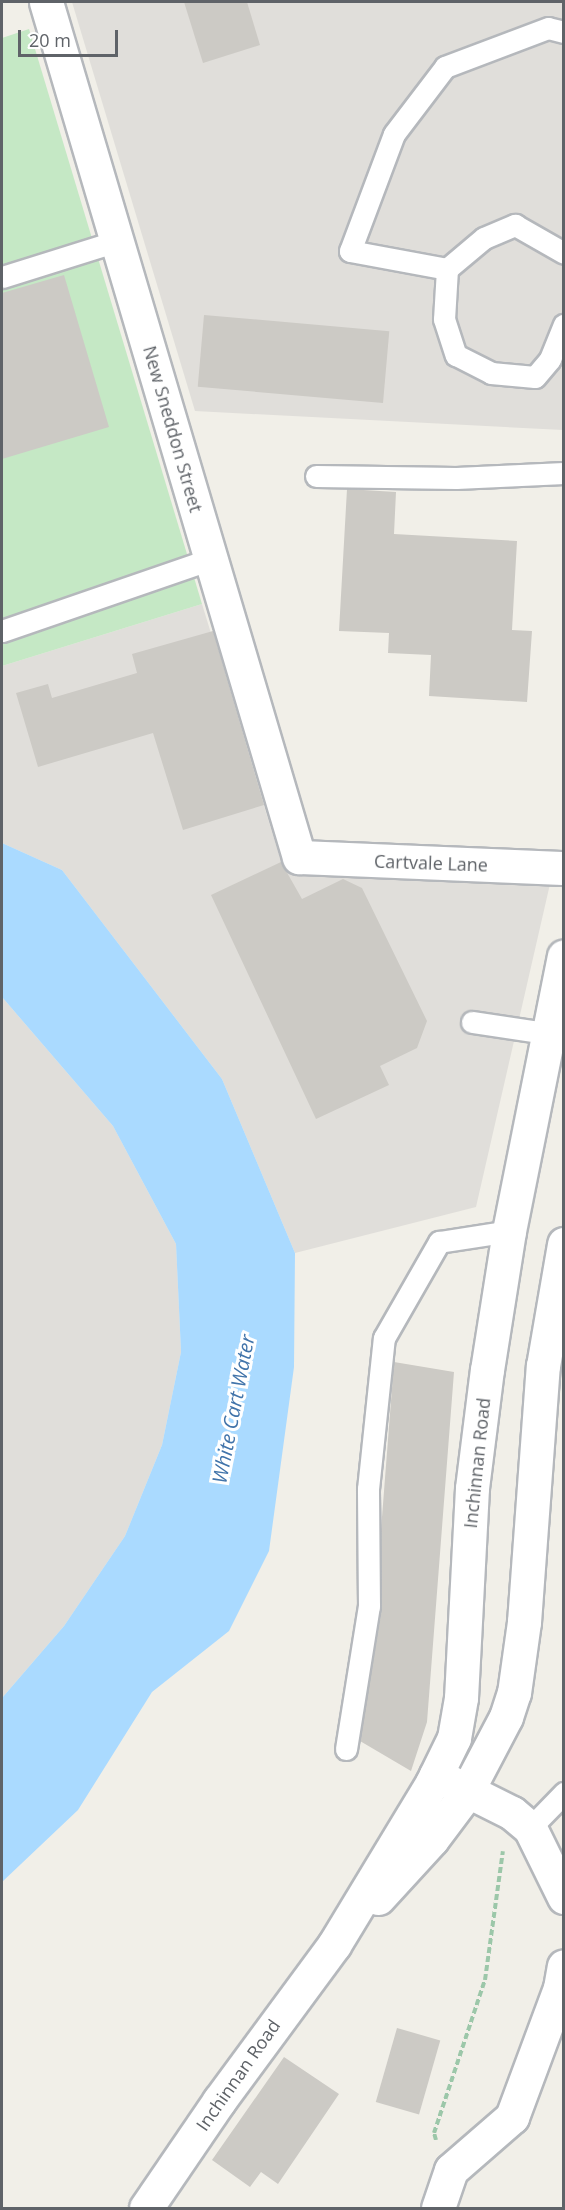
<!DOCTYPE html>
<html>
<head>
<meta charset="utf-8">
<style>
  body { margin:0 }
  #map { position:relative; width:565px; height:2210px; overflow:hidden; background:#f1efe8; font-family:"Open Sans",sans-serif }
  div>[style] { position:absolute }
  [style*='--x'] { left:calc(var(--x)*1px); top:calc(var(--y)*1px); width:calc(var(--w)*1px); rotate:calc(var(--a)*1deg) }
  .industrial>* { inset:0; background:#e0deda }
  .green>* { inset:0; background:#c5e8c5 }
  .water>* { inset:0; background:#aadaff }
  .building>* { inset:0; background:#cccac5; transform-origin:0 0 }
  .path>* { height:4px; margin-top:-2px; transform-origin:0; background:repeating-linear-gradient(90deg,#9cc7a9 0 6px,transparent 0 9px) }
  .roads { filter:drop-shadow(2px 0 #b5b8bc) drop-shadow(-2px 0 #b5b8bc) drop-shadow(0 2px #b5b8bc) drop-shadow(0 -2px #b5b8bc) }
  .service>* { height:21px; margin:-10.5px; padding:0 10.5px; transform-origin:10.5px; border-radius:10.5px; background:#fff }
  .minor>* { height:33px; margin:-16.5px; padding:0 16.5px; transform-origin:16.5px; border-radius:16.5px; background:#fff }
  .tertiary>* { height:33px; margin:-16.5px; padding:0 16.5px; transform-origin:16.5px; border-radius:16.5px; background:#fff }
  span { translate:-50% -50%; white-space:nowrap; text-align:center; line-height:1.15; -webkit-text-stroke:6px #fff; paint-order:stroke }
  .street-label { font-size:18px; color:#5f6368 }
  .water-label { font-size:20px; color:#4174aa; font-style:italic }
  .frame { position:absolute; inset:0; border:3px solid #5f6368; pointer-events:none }
  .scale { position:absolute; left:18px; top:30px; width:100px; height:27px; box-sizing:border-box; border:3px solid #5f6368; border-top:0; padding-left:8px; font-size:18px; line-height:21px; white-space:nowrap; color:#5f6368; -webkit-text-stroke:4px #fff; paint-order:stroke }
</style>
</head>
<body>
<div id="map">
  <div class="industrial">
    <i style="clip-path:polygon(72px 2px,563px 2px,563px 430px,195px 411px)"></i>
    <i style="clip-path:polygon(202px 604px,280px 858px,550px 884px,476px 1207px,295px 1253px,222px 1079px,62px 870px,2px 843px,2px 666px)"></i>
    <i style="clip-path:polygon(2px 997px,113px 1126px,176px 1244px,181px 1352px,162px 1445px,125px 1536px,64px 1626px,2px 1698px)"></i>
  </div>
  <div class="green">
    <i style="clip-path:polygon(29px 29px,202px 604px,2px 666px,2px 38px)"></i>
  </div>
  <div class="water">
    <i style="clip-path:polygon(2px 843px,62px 870px,222px 1079px,295px 1253px,294px 1367px,269px 1551px,229px 1631px,152px 1692px,78px 1810px,2px 1882px,2px 1698px,64px 1626px,125px 1536px,162px 1445px,181px 1352px,176px 1244px,113px 1126px,2px 997px)"></i>
  </div>
  <div class="building">
    <i style="clip-path:polygon(184px 2px,247px 2px,260px 45px,203px 63px)"></i>
    <i style="clip-path:polygon(64px 275px,109px 427px,2px 459px,2px 293px)"></i>
    <i style="left:204px;top:315px;width:186px;height:72px;rotate:5deg"></i>
    <i style="clip-path:polygon(347px 489px,396px 492px,394px 534px,517px 541px,512px 630px,532px 631px,527px 702px,429px 696px,431px 655px,388px 653px,389px 633px,339px 631px)"></i>
    <i style="clip-path:polygon(213px 631px,264px 805px,183px 830px,153px 733px,38px 767px,16px 693px,48px 684px,52px 698px,137px 673px,132px 654px)"></i>
    <i style="clip-path:polygon(281px 862px,302px 899px,343px 879px,362px 888px,427px 1021px,417px 1048px,380px 1066px,389px 1085px,316px 1119px,211px 895px)"></i>
    <i style="clip-path:polygon(394px 1362px,454px 1372px,427px 1722px,411px 1771px,360px 1741px,382px 1608px,381px 1530px)"></i>
    <i style="left:397px;top:2028px;width:45px;height:77px;rotate:16deg"></i>
    <i style="clip-path:polygon(284px 2057px,339px 2094px,278px 2184px,261px 2172px,250px 2187px,212px 2160px)"></i>
  </div>
  <div class="path">
    <i style="--x:436;--y:2140;--w:7;--a:-106"></i>
    <i style="--x:434;--y:2133;--w:161;--a:-71.6"></i>
    <i style="--x:485;--y:1980;--w:130;--a:-82.1"></i>
  </div>
  <div class="roads">
    <div class="service">
      <i style="--x:564;--y:32;--w:16;--a:-166"></i>
      <i style="--x:548;--y:28;--w:110;--a:159.3"></i>
      <i style="--x:445;--y:67;--w:84;--a:127.3"></i>
      <i style="--x:394;--y:134;--w:125;--a:110.6"></i>
      <i style="--x:350;--y:251;--w:99;--a:10.5"></i>
      <i style="--x:447;--y:269;--w:48;--a:-40"></i>
      <i style="--x:484;--y:238;--w:34;--a:-23"></i>
      <i style="--x:515;--y:225;--w:56;--a:29.7"></i>
      <i style="--x:447;--y:269;--w:50;--a:93.4"></i>
      <i style="--x:444;--y:319;--w:38;--a:72"></i>
      <i style="--x:456;--y:355;--w:39;--a:27"></i>
      <i style="--x:491;--y:373;--w:44;--a:5.2"></i>
      <i style="--x:535;--y:377;--w:23;--a:-50"></i>
      <i style="--x:550;--y:359;--w:37;--a:-68"></i>
      <i style="--x:2;--y:277;--w:121;--a:-17.4"></i>
      <i style="--x:316;--y:476;--w:140;--a:0.8"></i>
      <i style="--x:456;--y:478;--w:108;--a:-2.7"></i>
      <i style="--x:2;--y:631;--w:221;--a:-19"></i>
      <i style="--x:472;--y:1022;--w:75;--a:8.5"></i>
      <i style="--x:346;--y:1749;--w:145;--a:-80.9"></i>
      <i style="--x:369;--y:1606;--w:117;--a:-90.5"></i>
      <i style="--x:368;--y:1489;--w:152;--a:-84"></i>
      <i style="--x:384;--y:1338;--w:111;--a:-60.2"></i>
      <i style="--x:439;--y:1242;--w:71;--a:-8.9"></i>
      <i style="--x:530;--y:1828;--w:49;--a:-45.8"></i>
    </div>
    <div class="minor">
      <i style="--x:46;--y:2;--w:892;--a:73.52"></i>
      <i style="--x:299;--y:857;--w:265;--a:2.4"></i>
      <i style="--x:436;--y:1775;--w:85;--a:26.6"></i>
      <i style="--x:512;--y:1813;--w:23;--a:40"></i>
      <i style="--x:530;--y:1828;--w:77;--a:63.8"></i>
      <i style="--x:438;--y:2208;--w:40;--a:-71.1"></i>
      <i style="--x:451;--y:2170;--w:81;--a:-41"></i>
      <i style="--x:512;--y:2117;--w:138;--a:-69.6"></i>
      <i style="--x:560;--y:1988;--w:22;--a:-80"></i>
    </div>
    <div class="tertiary">
      <i style="--x:378;--y:1898;--w:80;--a:-47.5"></i>
      <i style="--x:432;--y:1839;--w:55;--a:-53.1"></i>
      <i style="--x:465;--y:1795;--w:88;--a:-62.3"></i>
      <i style="--x:506;--y:1717;--w:25;--a:-72"></i>
      <i style="--x:514;--y:1693;--w:72;--a:-82"></i>
      <i style="--x:524;--y:1622;--w:257;--a:-85.8"></i>
      <i style="--x:543;--y:1366;--w:124;--a:-80.2"></i>
      <i style="--x:146;--y:2208;--w:130;--a:-55.7"></i>
      <i style="--x:219;--y:2101;--w:194;--a:-53.6"></i>
      <i style="--x:334;--y:1945;--w:189;--a:-58.8"></i>
      <i style="--x:432;--y:1783;--w:50;--a:-63.9"></i>
      <i style="--x:454;--y:1738;--w:41;--a:-80.1"></i>
      <i style="--x:461;--y:1698;--w:210;--a:-87"></i>
      <i style="--x:472;--y:1488;--w:119;--a:-82.8"></i>
      <i style="--x:487;--y:1370;--w:141;--a:-81"></i>
      <i style="--x:509;--y:1231;--w:280;--a:-78.7"></i>
    </div>
  </div>
  <div class="street-label">
    <span style="left:173px;top:429px;rotate:74deg">New Sneddon Street</span>
    <span style="left:431px;top:863px;rotate:2deg">Cartvale Lane</span>
    <span style="left:477px;top:1463px;rotate:-84deg">Inchinnan Road</span>
    <span style="left:238px;top:2075px;rotate:-55deg">Inchinnan Road</span>
  </div>
  <div class="water-label">
    <span style="left:233px;top:1409px;rotate:-79deg">White Cart Water</span>
  </div>
  <div class="frame"></div>
  <div class="scale">20 m</div>
</div>
</body>
</html>
